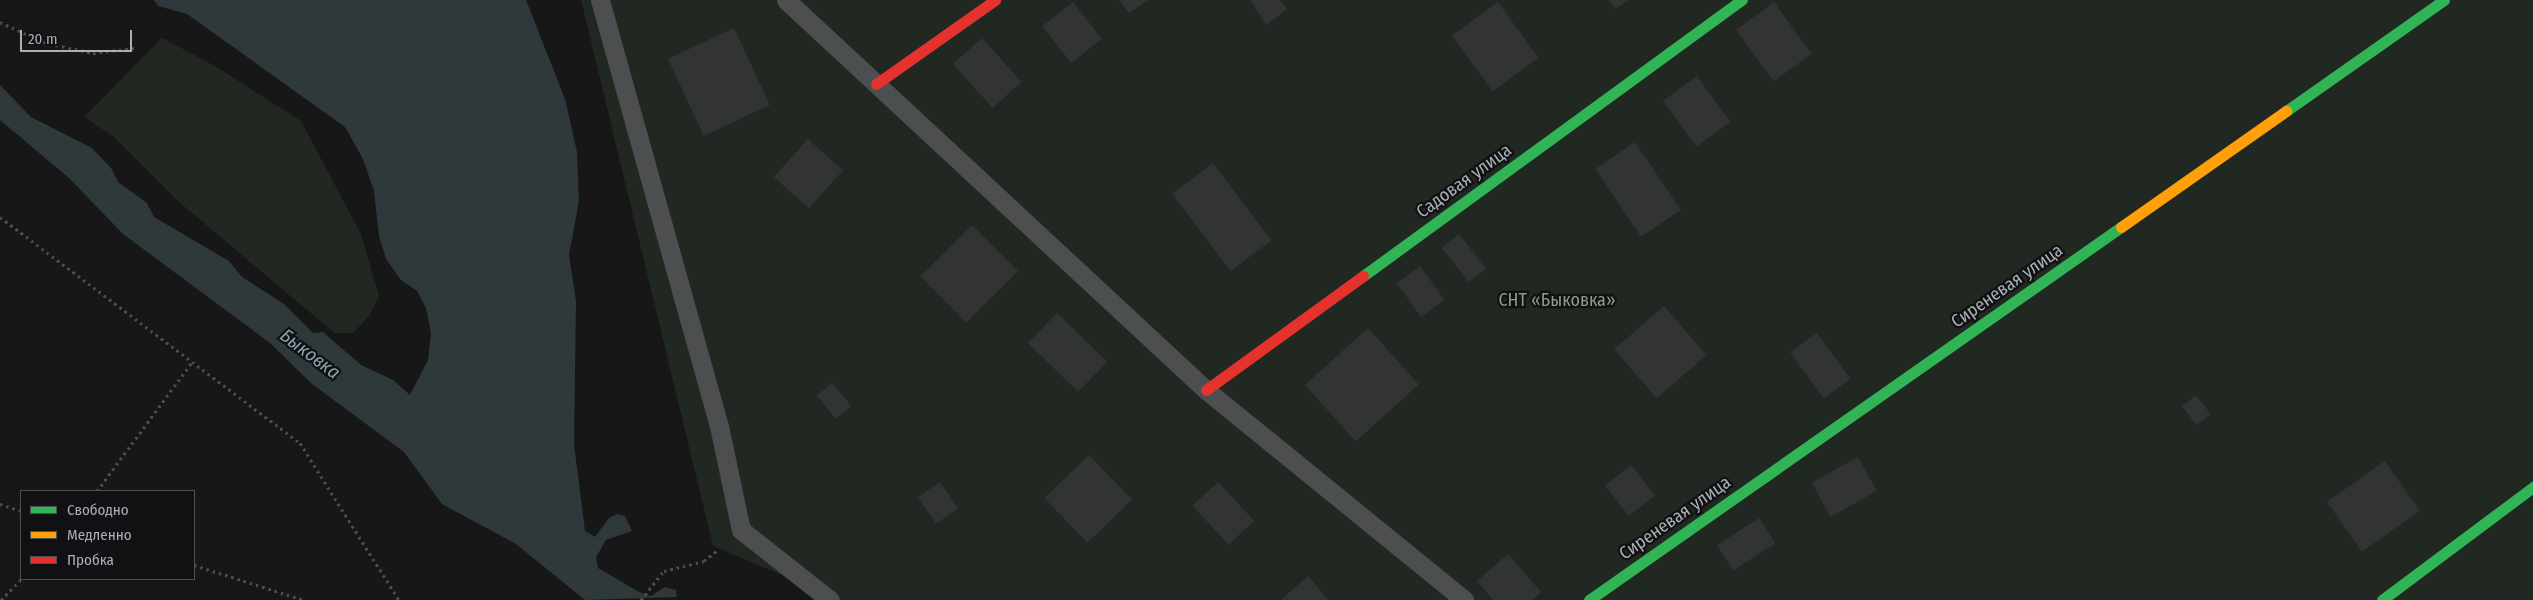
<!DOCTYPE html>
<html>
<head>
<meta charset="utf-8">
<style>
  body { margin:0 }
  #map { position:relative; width:2533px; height:600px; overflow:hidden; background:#171717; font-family:"Fira Sans Condensed",sans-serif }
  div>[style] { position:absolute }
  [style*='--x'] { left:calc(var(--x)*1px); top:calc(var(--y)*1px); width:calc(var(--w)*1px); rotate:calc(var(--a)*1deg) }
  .green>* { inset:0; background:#212721 }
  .water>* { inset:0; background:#2f383b }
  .building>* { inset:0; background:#323334; transform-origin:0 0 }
  .path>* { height:3px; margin-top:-1.5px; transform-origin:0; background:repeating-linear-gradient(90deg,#4d4e50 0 2.5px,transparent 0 6.5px) }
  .lane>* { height:19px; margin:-9.5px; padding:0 9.5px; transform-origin:9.5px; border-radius:9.5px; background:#4c4e50 }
  .fast>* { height:11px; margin:-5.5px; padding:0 5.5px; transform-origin:5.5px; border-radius:5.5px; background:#30b455 }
  .slow>* { height:11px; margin:-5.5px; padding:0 5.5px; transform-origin:5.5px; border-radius:5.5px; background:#ff9f0a }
  .jam>* { height:11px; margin:-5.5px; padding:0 5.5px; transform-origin:5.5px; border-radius:5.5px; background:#e5322d }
  span { translate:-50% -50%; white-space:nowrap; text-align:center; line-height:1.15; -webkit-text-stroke:4.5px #111113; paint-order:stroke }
  .street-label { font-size:18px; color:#aab0b6 }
  .park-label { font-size:18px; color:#879f83 }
  .water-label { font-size:19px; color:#85a2ad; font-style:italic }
  .legend { position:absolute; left:20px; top:490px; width:175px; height:90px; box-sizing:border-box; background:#111113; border:1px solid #4e5154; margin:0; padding:6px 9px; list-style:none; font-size:15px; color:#aab0b6 }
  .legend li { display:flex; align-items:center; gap:10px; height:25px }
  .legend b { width:25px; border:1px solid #4e5154 }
  .scale { position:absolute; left:20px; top:30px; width:112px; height:22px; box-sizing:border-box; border:2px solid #aab0b6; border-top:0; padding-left:6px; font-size:15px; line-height:18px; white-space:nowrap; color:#aab0b6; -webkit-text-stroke:4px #111113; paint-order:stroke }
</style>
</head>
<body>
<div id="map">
  <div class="green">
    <i style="clip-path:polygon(581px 0,2533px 0,2533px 600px,815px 600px,793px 580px,713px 546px)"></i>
    <i style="clip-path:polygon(162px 38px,215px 66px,301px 121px,361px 234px,379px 296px,370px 315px,353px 333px,335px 333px,320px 321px,178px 201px,114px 137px,84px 117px)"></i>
  </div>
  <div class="water">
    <i style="clip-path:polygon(154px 0,526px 0,565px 99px,577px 152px,579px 201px,569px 255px,576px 301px,574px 444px,585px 531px,595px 537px,609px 518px,617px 514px,625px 516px,632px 531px,606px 540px,596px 557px,598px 568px,639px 592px,651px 596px,665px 587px,676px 590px,677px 597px,585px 600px,516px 544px,442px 504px,404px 452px,312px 384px,270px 343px,123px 234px,69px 178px,0 120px,0 85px,31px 117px,92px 148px,111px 168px,118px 182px,147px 203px,154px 217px,229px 261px,242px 277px,284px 304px,313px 333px,323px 332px,361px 365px,393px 380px,410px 395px,428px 360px,431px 333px,426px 308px,417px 291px,401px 280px,386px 259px,379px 236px,374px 191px,363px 159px,345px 127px,187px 14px,158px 6px)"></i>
  </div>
  <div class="building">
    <i style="clip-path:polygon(1119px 0,1148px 0,1129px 13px)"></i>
    <i style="clip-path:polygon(1250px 0,1280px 0,1287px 9px,1266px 25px)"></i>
    <i style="clip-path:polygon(1609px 0,1629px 0,1615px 9px)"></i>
    <i style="left:1073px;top:2px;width:47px;height:39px;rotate:52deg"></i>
    <i style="left:1498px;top:2px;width:69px;height:57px;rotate:54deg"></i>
    <i style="left:1774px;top:2px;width:64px;height:47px;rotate:54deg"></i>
    <i style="left:734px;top:28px;width:85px;height:73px;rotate:65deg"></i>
    <i style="left:982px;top:38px;width:59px;height:39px;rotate:48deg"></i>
    <i style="left:1697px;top:76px;width:57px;height:42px;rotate:54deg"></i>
    <i style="left:808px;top:139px;width:47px;height:51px;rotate:42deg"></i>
    <i style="left:1635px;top:142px;width:82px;height:48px;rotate:56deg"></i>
    <i style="left:1213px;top:163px;width:97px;height:51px;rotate:53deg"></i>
    <i style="left:972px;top:225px;width:65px;height:73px;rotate:45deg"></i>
    <i style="left:1459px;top:234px;width:44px;height:22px;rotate:52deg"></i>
    <i style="left:1420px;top:266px;width:42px;height:29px;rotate:54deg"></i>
    <i style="left:1664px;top:306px;width:65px;height:66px;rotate:49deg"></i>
    <i style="left:1057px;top:313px;width:70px;height:42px;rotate:44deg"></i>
    <i style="left:1368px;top:328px;width:76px;height:85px;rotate:48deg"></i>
    <i style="left:1817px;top:333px;width:57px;height:33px;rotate:54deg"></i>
    <i style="left:832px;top:383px;width:30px;height:20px;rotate:50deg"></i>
    <i style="left:2196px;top:395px;width:24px;height:18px;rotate:52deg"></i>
    <i style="left:1089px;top:455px;width:62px;height:62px;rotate:46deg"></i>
    <i style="left:1858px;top:457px;width:39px;height:53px;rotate:61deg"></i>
    <i style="left:2385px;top:461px;width:61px;height:71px;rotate:55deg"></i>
    <i style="left:1631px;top:465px;width:39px;height:33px;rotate:52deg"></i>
    <i style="left:940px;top:482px;width:32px;height:27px;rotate:55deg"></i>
    <i style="left:1218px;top:482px;width:53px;height:35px;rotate:47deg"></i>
    <i style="left:1759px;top:518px;width:30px;height:50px;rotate:57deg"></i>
    <i style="clip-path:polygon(1508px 554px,1541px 592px,1532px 600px,1493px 600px,1477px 581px)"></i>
    <i style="clip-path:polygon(1308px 576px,1328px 600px,1281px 600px)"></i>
  </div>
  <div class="path">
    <i style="--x:0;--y:22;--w:47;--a:24.9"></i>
    <i style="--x:43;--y:42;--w:51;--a:12.4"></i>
    <i style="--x:93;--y:53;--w:42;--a:-6.8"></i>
    <i style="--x:0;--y:217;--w:376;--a:37"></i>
    <i style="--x:300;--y:443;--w:186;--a:57.8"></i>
    <i style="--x:97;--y:491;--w:160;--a:-53.6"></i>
    <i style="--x:0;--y:504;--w:22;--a:18"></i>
    <i style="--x:194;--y:565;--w:115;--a:17.7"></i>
    <i style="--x:1;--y:600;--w:29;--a:-46"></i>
    <i style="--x:641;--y:600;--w:37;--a:-52"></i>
    <i style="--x:664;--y:571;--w:41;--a:-14"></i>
    <i style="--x:704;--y:561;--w:19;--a:-39"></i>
  </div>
  <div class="lane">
    <i style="--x:600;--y:0;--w:442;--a:74.4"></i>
    <i style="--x:719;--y:426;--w:106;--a:78.1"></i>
    <i style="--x:741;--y:530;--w:113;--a:38.2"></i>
    <i style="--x:786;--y:0;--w:573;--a:42.88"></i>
    <i style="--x:1206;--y:390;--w:333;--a:39.1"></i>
  </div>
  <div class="fast">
    <i style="--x:2286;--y:111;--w:193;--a:-35.1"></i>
    <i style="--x:1363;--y:276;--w:469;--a:-36.1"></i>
    <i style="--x:1589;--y:600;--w:650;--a:-35.04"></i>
    <i style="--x:2382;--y:600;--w:189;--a:-36.8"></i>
  </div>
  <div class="slow">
    <i style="--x:2121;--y:227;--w:202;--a:-35.1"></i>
  </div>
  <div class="jam">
    <i style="--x:876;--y:84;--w:146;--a:-35.2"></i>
    <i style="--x:1206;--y:390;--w:194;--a:-36"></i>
  </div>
  <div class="street-label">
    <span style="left:1464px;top:181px;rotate:-36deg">Садовая улица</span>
    <span style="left:2007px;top:286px;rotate:-35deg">Сиреневая улица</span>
    <span style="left:1675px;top:518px;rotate:-35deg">Сиреневая улица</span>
  </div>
  <div class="park-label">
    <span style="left:1557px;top:300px">СНТ «Быковка»</span>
  </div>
  <div class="water-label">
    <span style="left:310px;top:354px;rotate:37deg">Быковка</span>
  </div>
  <ul class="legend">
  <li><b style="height:6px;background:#30b455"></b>Свободно</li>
  <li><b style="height:6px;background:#ff9f0a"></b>Медленно</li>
  <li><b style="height:6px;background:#e5322d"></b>Пробка</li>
  </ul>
  <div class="scale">20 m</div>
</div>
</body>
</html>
